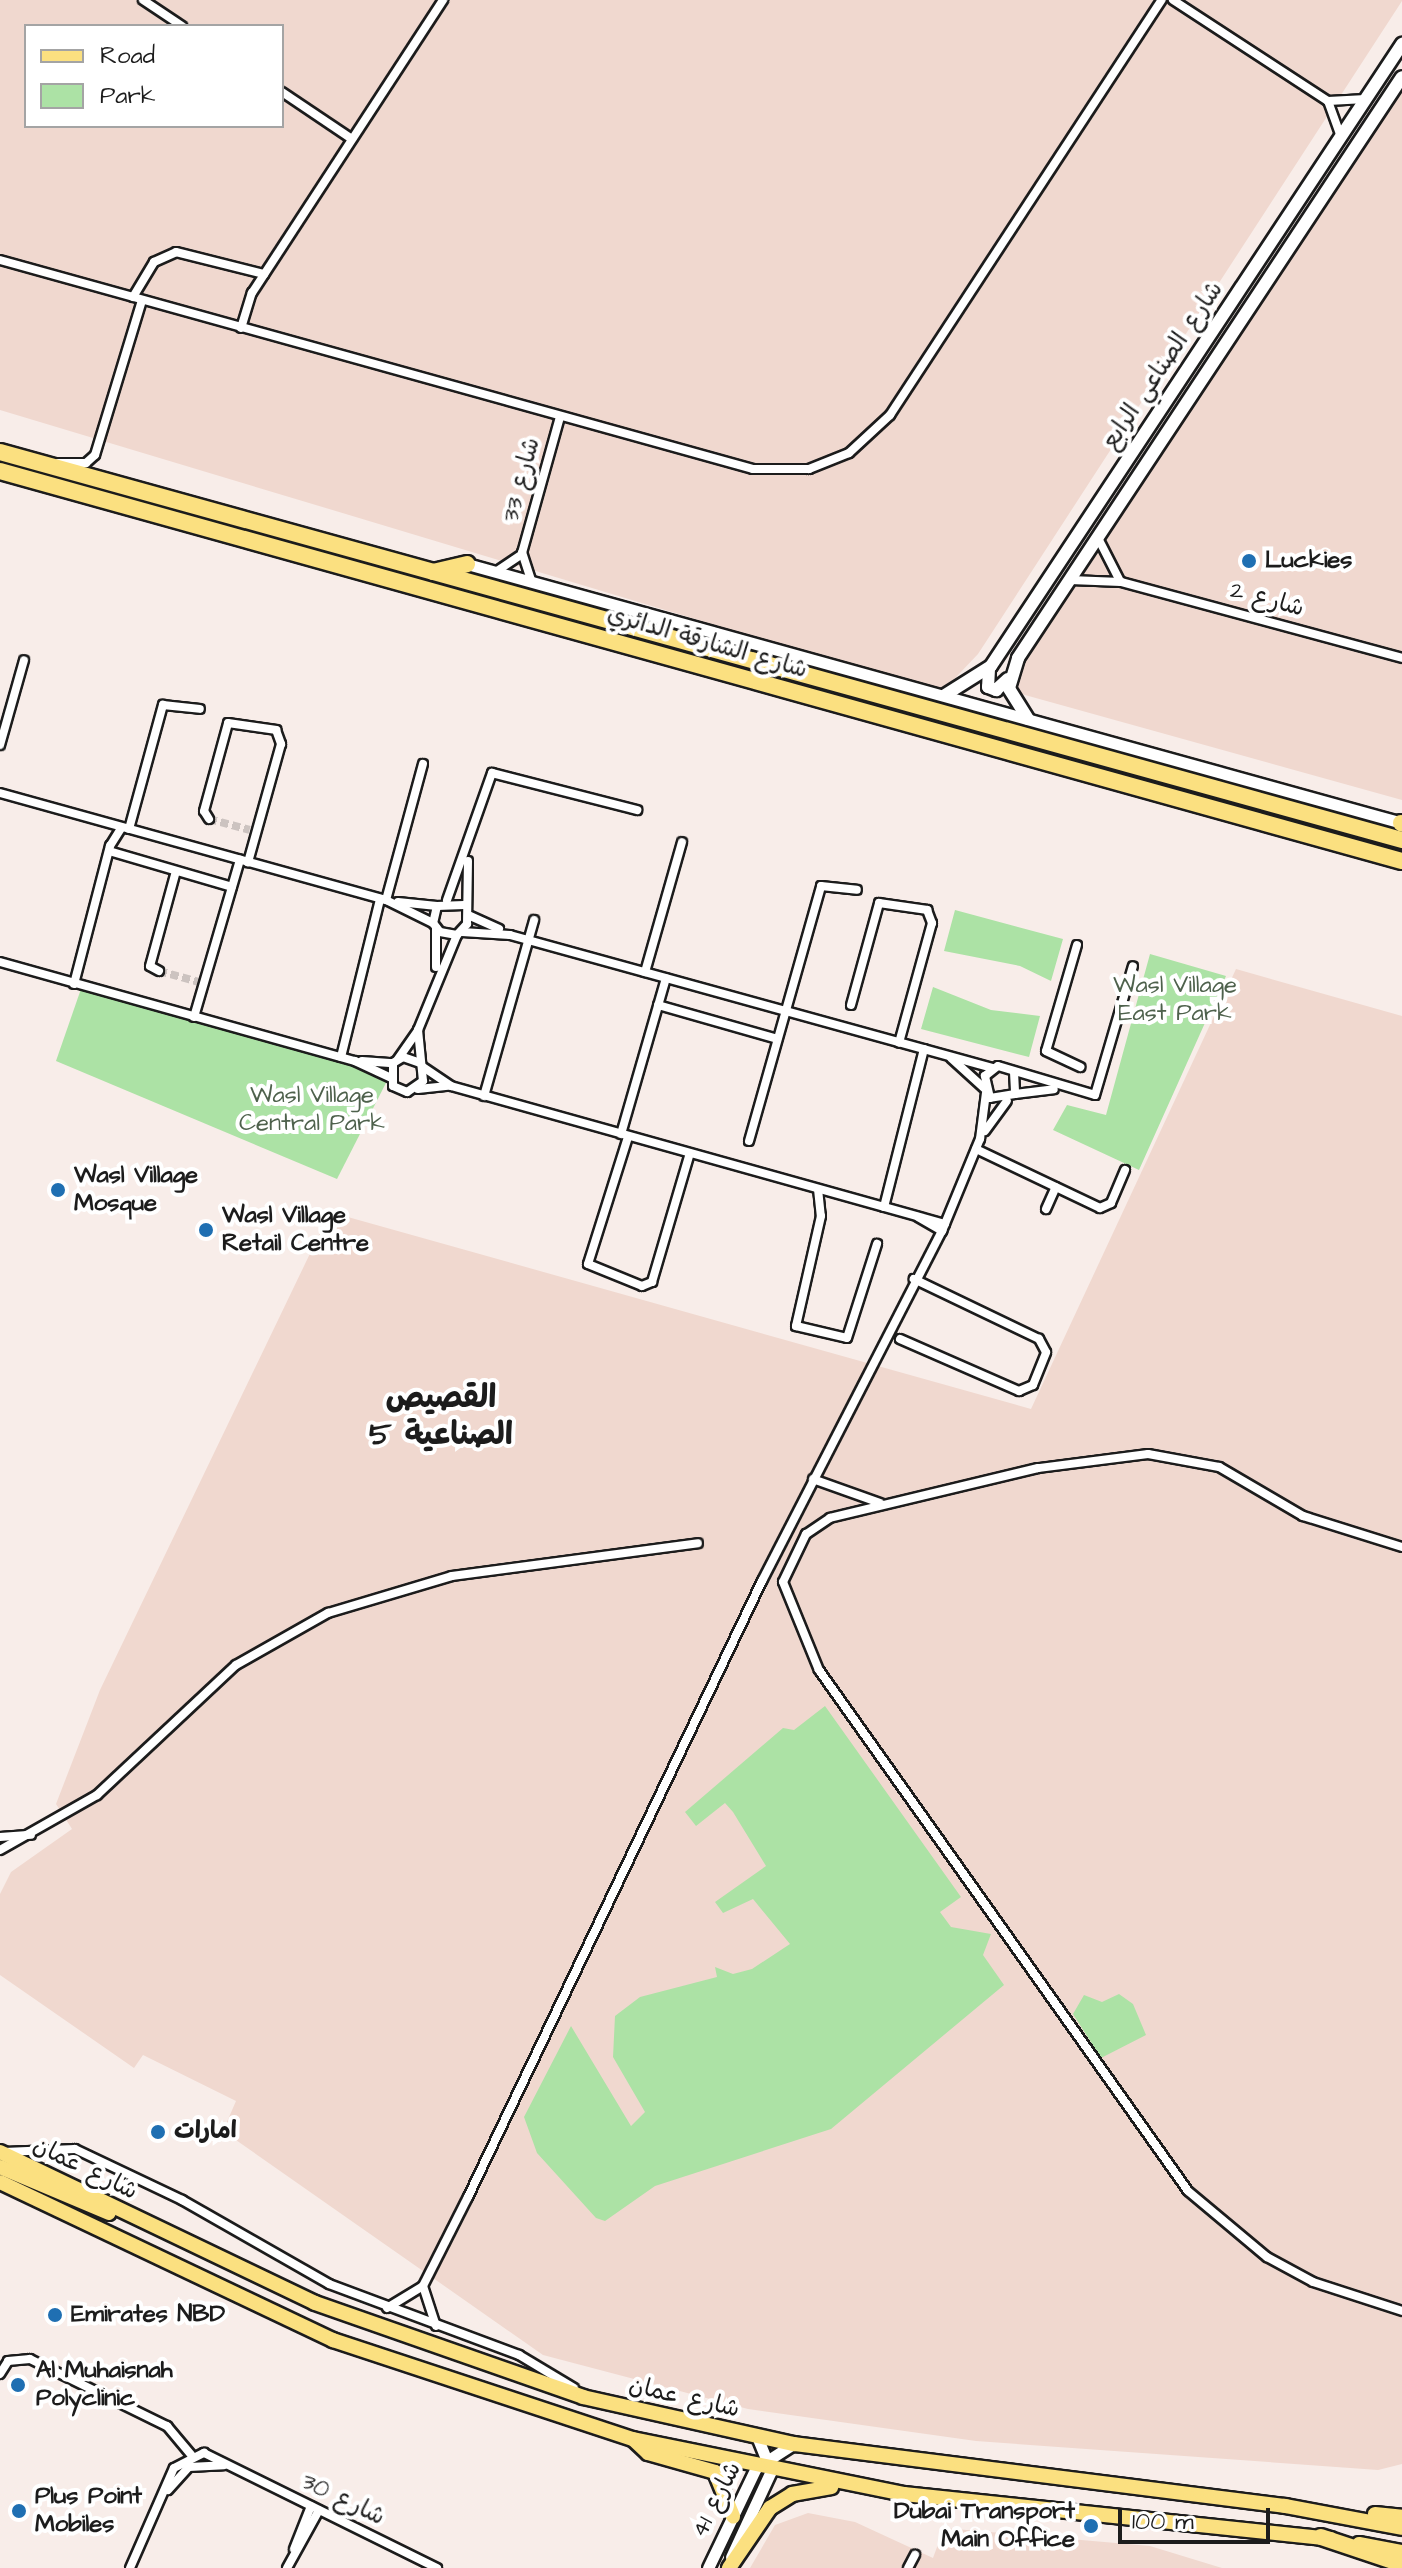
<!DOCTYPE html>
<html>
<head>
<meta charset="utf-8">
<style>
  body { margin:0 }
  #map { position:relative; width:1402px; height:2568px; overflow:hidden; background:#f8ede9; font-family:"Architects Daughter","Playpen Sans Arabic",sans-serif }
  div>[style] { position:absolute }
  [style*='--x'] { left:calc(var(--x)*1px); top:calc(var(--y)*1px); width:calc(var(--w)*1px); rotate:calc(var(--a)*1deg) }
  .built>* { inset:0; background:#f0d8cf }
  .green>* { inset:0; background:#ace2a5 }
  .minor-tunnel>* { height:8px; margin-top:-4px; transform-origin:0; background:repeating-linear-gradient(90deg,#ccc3c0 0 8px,transparent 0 12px) }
  .roads { filter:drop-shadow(2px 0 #1c1c1c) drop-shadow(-2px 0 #1c1c1c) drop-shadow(0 2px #1c1c1c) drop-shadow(0 -2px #1c1c1c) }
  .minor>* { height:8px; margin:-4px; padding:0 4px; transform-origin:4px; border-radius:4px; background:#fff }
  .tertiary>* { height:11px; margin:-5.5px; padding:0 5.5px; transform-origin:5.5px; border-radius:5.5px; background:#fff }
  .secondary>* { height:12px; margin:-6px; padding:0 6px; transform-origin:6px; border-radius:6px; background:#fff }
  .primary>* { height:14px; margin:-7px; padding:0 7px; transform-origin:7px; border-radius:7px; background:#fbe080 }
  .motorway>* { height:16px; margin:-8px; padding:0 8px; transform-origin:8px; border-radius:8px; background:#fbe080 }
  .dots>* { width:22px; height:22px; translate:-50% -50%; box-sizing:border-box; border:4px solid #fff; border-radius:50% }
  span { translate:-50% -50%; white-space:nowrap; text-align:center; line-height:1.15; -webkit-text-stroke:8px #fff; paint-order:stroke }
  .street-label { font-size:24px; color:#1c1c1c }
  .poi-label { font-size:24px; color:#1c1c1c; font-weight:700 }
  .left { translate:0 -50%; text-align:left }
  .right { translate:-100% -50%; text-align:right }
  .park-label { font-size:24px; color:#4e614c }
  .district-label { font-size:32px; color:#1c1c1c; font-weight:700 }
  .legend { position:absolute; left:24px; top:24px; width:260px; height:104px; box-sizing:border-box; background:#fff; border:2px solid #a4a4a4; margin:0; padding:10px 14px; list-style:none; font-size:24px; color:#1c1c1c }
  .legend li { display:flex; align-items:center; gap:16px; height:40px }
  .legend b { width:40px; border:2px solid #a4a4a4 }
  .scale { position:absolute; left:1118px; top:2508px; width:152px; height:36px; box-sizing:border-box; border:4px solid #1c1c1c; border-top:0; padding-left:10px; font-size:24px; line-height:28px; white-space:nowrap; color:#1c1c1c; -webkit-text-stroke:6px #fff; paint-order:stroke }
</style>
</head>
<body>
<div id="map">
  <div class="built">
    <i style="clip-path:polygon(evenodd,0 0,1402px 0,1402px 1px,978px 654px,941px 693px,0 410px,0 0,26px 26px,282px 26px,282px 126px,26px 126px,26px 26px)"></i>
    <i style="clip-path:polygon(1402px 86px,1402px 800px,1007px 690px)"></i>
    <i style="clip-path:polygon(1236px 969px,1402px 1016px,1402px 2464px,1378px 2470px,976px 2441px,748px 2409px,543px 2355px,223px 2131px,236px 2101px,143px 2055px,134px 2068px,0 1975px,0 1894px,11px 1872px,72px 1829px,56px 1804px,100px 1690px,330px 1212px,1031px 1409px)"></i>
    <i style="clip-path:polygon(808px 2513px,855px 2522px,933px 2558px,944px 2528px,1150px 2546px,1222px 2568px,750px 2568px,775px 2525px)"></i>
  </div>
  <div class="green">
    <i style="clip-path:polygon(955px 910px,1063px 939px,1051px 981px,1020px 966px,944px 951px)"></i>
    <i style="clip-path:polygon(1150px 954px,1226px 976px,1139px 1170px,1053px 1130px,1067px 1105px,1106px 1115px)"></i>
    <i style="clip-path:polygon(82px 986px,389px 1077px,337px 1179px,56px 1061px)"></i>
    <i style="clip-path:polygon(933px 987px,991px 1010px,1040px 1016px,1029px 1057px,921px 1029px)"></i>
    <i style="clip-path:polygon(825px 1706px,961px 1897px,940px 1912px,951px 1927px,991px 1934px,983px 1955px,1004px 1985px,831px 2129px,655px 2186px,605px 2221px,596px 2218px,537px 2153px,524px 2117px,571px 2026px,631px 2126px,645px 2112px,613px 2057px,615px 2016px,640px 1997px,717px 1977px,715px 1967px,733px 1974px,752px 1969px,790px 1944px,753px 1899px,723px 1913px,715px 1902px,766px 1866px,733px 1812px,725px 1803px,696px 1826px,685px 1812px,783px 1728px,794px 1730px)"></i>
    <i style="clip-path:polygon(1119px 1994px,1133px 2004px,1146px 2035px,1101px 2058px,1073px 2014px,1084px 1995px,1102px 2002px)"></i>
  </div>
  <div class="minor-tunnel">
    <i style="--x:209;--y:819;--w:42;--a:15"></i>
    <i style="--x:159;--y:971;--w:41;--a:15.4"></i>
  </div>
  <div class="roads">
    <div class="minor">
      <i style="--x:143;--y:0;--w:47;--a:33.7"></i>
      <i style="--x:1173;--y:0;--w:185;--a:33.1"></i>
      <i style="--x:1328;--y:101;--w:38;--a:-3"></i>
      <i style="--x:282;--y:92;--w:84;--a:33.9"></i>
      <i style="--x:1328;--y:101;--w:37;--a:70"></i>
      <i style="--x:0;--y:260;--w:781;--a:15.51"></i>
      <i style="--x:753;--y:469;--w:56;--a:0"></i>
      <i style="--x:809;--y:469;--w:43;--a:-21.8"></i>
      <i style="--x:849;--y:453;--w:56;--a:-42.8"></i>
      <i style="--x:890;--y:415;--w:496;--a:-56.8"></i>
      <i style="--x:133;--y:297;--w:41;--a:-59"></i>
      <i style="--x:154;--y:262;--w:24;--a:-24"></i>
      <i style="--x:176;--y:252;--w:91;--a:14"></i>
      <i style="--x:241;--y:328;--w:37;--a:-73"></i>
      <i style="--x:252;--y:293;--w:350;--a:-56.9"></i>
      <i style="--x:58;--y:463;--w:28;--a:0"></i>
      <i style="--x:86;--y:463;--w:12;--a:-42"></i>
      <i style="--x:95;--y:455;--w:162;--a:-73.1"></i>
      <i style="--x:1098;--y:538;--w:48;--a:62.9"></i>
      <i style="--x:497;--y:571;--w:30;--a:-34"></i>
      <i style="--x:1070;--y:580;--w:51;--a:2.2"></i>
      <i style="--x:1121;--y:582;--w:291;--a:15.1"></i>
      <i style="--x:532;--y:583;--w:32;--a:-108"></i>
      <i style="--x:522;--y:553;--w:141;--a:-74.4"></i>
      <i style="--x:0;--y:745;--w:88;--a:-74.2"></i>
      <i style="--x:0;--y:793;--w:401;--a:15.5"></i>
      <i style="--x:386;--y:900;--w:52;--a:26.1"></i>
      <i style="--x:209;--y:819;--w:9;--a:-122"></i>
      <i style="--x:204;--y:811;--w:91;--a:-74.7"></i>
      <i style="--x:228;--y:723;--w:49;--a:8.3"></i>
      <i style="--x:276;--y:730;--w:15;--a:70"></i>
      <i style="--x:281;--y:744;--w:123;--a:105.6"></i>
      <i style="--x:129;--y:829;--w:129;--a:-74.7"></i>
      <i style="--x:163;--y:705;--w:37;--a:6"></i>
      <i style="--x:109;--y:851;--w:128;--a:16.3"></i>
      <i style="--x:386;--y:900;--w:141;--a:-74.8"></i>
      <i style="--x:447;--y:900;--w:135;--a:-70.5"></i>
      <i style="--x:492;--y:773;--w:150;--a:14.3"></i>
      <i style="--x:398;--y:902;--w:39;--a:6"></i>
      <i style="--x:464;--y:905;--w:27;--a:178"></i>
      <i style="--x:437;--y:906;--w:17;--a:103"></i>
      <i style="--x:433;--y:923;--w:11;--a:52"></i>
      <i style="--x:440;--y:932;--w:17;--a:10"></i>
      <i style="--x:457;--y:935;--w:15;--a:-48"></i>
      <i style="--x:467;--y:924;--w:63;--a:-89.1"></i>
      <i style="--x:468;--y:915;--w:34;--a:24"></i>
      <i style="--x:462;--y:932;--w:48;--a:3.6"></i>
      <i style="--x:510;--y:935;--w:501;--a:15.4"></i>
      <i style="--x:1077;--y:945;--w:110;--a:106.3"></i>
      <i style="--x:1046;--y:1051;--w:38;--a:25"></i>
      <i style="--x:0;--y:962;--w:369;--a:15.6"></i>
      <i style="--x:355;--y:1061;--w:38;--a:25"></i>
      <i style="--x:436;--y:967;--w:39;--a:-90"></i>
      <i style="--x:159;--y:971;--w:10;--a:-151"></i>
      <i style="--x:150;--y:966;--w:98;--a:-74.7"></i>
      <i style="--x:645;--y:972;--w:135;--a:-74.1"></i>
      <i style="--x:74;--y:984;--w:143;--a:-75.4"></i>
      <i style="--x:110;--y:846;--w:22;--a:-58"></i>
      <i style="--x:658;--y:1005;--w:124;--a:15.9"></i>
      <i style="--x:851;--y:1005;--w:106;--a:-74.6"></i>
      <i style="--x:879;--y:903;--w:49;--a:8.3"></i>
      <i style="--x:927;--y:910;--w:14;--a:69"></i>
      <i style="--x:932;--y:923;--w:124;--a:105.4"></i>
      <i style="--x:194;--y:1017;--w:164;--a:-73.7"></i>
      <i style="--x:418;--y:1030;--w:51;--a:84.4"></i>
      <i style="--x:423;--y:1081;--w:19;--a:145"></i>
      <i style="--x:407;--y:1092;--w:15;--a:-157"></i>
      <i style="--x:393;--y:1086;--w:23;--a:-90"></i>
      <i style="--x:393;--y:1063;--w:12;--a:-31"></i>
      <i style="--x:403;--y:1057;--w:18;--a:19"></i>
      <i style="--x:341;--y:1057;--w:163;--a:-76.1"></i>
      <i style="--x:951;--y:1058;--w:45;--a:42.3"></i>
      <i style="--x:398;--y:1059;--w:35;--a:-55"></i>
      <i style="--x:418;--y:1030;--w:103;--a:-67.7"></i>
      <i style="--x:362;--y:1061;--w:31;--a:4"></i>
      <i style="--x:423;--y:1067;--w:34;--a:34"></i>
      <i style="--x:451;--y:1086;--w:513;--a:15.61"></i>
      <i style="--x:1014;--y:1072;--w:22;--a:87"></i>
      <i style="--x:1015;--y:1094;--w:25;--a:171"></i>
      <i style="--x:990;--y:1098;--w:23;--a:-103"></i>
      <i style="--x:985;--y:1076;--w:16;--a:-38"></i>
      <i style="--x:998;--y:1066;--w:101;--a:16.6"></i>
      <i style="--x:1095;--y:1095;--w:134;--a:-73.6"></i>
      <i style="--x:418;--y:1089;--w:30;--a:-6"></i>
      <i style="--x:1015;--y:1094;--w:39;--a:-7"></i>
      <i style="--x:484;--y:1096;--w:183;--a:-74.1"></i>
      <i style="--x:985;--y:1131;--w:37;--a:-54"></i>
      <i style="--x:621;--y:1134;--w:162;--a:-73.9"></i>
      <i style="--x:628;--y:1137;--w:133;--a:107.5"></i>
      <i style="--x:588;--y:1264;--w:58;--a:22.2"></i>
      <i style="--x:642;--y:1286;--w:11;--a:-22"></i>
      <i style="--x:652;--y:1282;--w:134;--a:-73.6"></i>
      <i style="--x:749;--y:1141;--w:265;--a:-74.2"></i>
      <i style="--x:821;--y:886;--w:36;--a:6"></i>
      <i style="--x:976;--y:1149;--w:137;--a:25.4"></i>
      <i style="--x:1100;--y:1208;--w:12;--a:-24"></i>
      <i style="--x:1111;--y:1203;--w:36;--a:-67"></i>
      <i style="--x:818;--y:1189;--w:27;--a:84"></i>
      <i style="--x:821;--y:1216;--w:113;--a:102.8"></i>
      <i style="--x:796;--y:1326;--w:52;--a:13.2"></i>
      <i style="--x:847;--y:1338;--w:99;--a:-72.3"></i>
      <i style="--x:884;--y:1207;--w:163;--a:-75.8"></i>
      <i style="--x:1046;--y:1209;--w:24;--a:-66"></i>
      <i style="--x:918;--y:1217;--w:28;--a:30"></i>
      <i style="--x:900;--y:1339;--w:130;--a:23.6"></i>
      <i style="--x:1019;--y:1391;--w:15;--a:-23"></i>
      <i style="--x:1033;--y:1385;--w:35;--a:-68"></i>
      <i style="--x:1046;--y:1352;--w:15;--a:-118"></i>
      <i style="--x:1039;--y:1339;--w:139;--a:-154.4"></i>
      <i style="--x:813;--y:1479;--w:71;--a:19.7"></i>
      <i style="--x:1402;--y:1547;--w:104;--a:-162.6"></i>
      <i style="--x:1303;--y:1516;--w:97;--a:-149.7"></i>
      <i style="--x:1219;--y:1467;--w:72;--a:-169.6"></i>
      <i style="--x:1148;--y:1454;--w:111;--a:172.7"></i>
      <i style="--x:1038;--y:1468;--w:214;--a:166.5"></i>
      <i style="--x:830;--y:1518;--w:29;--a:146"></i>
      <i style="--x:806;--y:1534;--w:53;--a:115.6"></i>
      <i style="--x:783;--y:1582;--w:95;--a:67.8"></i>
      <i style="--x:819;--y:1670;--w:638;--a:54.69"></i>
      <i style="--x:1188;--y:2191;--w:103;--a:39.9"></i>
      <i style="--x:1267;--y:2257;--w:52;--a:28.5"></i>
      <i style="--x:1313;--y:2282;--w:94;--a:18"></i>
      <i style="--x:0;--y:1837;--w:31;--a:-4"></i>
      <i style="--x:0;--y:1850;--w:112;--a:-29.6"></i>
      <i style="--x:97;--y:1795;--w:190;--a:-43.1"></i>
      <i style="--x:236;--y:1665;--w:106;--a:-29.5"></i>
      <i style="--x:328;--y:1613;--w:129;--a:-16.6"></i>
      <i style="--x:452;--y:1576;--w:248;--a:-7.6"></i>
      <i style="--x:4;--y:2152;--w:71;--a:-2.4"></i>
      <i style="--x:75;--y:2149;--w:119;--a:25.5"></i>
      <i style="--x:182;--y:2200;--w:169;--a:29.7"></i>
      <i style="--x:329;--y:2284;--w:203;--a:20.5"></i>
      <i style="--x:519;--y:2355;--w:64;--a:31"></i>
      <i style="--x:423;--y:2286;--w:42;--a:72"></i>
      <i style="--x:387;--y:2308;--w:42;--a:-31.4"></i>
      <i style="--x:423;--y:2286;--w:100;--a:-63.2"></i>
      <i style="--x:468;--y:2197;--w:683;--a:-64.49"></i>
      <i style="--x:762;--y:1581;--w:394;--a:-62.8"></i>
      <i style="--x:942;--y:1231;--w:100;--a:-67.6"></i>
      <i style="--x:980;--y:1139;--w:46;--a:-82.6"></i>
      <i style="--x:0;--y:2374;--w:15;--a:-58"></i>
      <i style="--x:8;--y:2361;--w:22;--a:-5"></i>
      <i style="--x:30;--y:2359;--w:153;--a:26.1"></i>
      <i style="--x:167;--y:2426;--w:38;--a:50"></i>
      <i style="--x:168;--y:2490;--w:31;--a:-48"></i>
      <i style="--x:189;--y:2467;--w:35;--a:-3"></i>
      <i style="--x:294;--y:2549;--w:46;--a:-68.4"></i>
      <i style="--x:130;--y:2568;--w:109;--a:-66.3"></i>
      <i style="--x:174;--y:2468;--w:34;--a:-27"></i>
      <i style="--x:204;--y:2453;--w:260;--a:26.3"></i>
      <i style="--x:287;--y:2568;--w:66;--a:-61.1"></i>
      <i style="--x:908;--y:2568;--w:15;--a:-62"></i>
    </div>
    <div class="tertiary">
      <i style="--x:467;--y:564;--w:970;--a:15.48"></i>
      <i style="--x:731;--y:2557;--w:95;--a:-65.1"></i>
      <i style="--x:771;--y:2471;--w:37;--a:-112"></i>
      <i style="--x:708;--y:2568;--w:111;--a:-64.4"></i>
      <i style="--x:756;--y:2468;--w:44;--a:-33"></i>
    </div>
    <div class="secondary">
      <i style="--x:989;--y:669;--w:18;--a:93"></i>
      <i style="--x:988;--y:687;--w:9;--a:21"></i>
      <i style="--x:996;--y:690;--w:16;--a:-43"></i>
      <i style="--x:945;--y:695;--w:54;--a:-32.2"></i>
      <i style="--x:991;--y:666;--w:746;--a:-56.54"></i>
      <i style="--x:1028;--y:719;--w:36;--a:-122"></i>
      <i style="--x:1009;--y:688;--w:31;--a:-73"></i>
      <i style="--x:1018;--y:658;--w:696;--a:-56.54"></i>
    </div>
    <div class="primary">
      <i style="--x:0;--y:2152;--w:349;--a:25.6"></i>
      <i style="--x:315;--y:2303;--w:284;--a:19.3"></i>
      <i style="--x:583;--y:2397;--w:216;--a:12.6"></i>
      <i style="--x:794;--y:2444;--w:495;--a:7.2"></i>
      <i style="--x:1285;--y:2506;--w:119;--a:10.6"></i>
      <i style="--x:0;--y:2167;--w:118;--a:22.9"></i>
      <i style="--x:0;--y:2182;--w:369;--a:25.4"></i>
      <i style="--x:333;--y:2340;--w:316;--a:18.3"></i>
      <i style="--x:633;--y:2439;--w:277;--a:11.5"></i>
      <i style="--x:904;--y:2494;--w:429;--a:6"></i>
      <i style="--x:634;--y:2440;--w:19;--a:43"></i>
      <i style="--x:648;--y:2453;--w:70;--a:15.8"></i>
      <i style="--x:715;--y:2472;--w:48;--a:67.8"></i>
      <i style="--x:1375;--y:2514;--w:27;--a:6"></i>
      <i style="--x:1359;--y:2544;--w:44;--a:10.5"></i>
      <i style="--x:729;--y:2568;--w:73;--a:-55.7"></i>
      <i style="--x:770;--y:2508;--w:26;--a:-32"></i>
      <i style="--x:792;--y:2494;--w:40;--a:-10"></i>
    </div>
    <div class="motorway">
      <i style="--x:0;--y:452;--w:1455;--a:15.47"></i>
      <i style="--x:0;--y:471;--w:1455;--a:15.55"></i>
      <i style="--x:433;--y:572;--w:35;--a:-13"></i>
      <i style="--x:1401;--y:823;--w:1;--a:45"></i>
      <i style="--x:1321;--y:2537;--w:85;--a:18.4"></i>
    </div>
  </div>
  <div class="dots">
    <i style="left:1249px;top:561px;background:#1f6fb2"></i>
    <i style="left:58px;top:1190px;background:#1f6fb2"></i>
    <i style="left:206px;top:1230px;background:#1f6fb2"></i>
    <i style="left:158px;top:2132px;background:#1f6fb2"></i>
    <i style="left:55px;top:2315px;background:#1f6fb2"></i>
    <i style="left:18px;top:2385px;background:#1f6fb2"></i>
    <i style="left:19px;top:2511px;background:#1f6fb2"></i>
    <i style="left:1091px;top:2526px;background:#1f6fb2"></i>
  </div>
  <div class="street-label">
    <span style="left:1163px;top:366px;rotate:-56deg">شارع الصناعي الرابع</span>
    <span style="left:522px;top:480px;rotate:-75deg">شارع 33</span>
    <span style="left:1267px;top:600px;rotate:15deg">شارع 2</span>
    <span style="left:707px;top:643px;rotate:16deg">شارع الشارقة الدائري</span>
    <span style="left:85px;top:2169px;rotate:26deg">شارع عمان</span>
    <span style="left:684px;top:2398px;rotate:13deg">شارع عمان</span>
    <span style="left:343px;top:2500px;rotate:26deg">شارع 30</span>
    <span style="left:717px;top:2500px;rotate:-63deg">شارع 41</span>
  </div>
  <div class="poi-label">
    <span class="left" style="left:1265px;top:561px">Luckies</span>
    <span class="left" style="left:74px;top:1190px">Wasl Village<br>Mosque</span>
    <span class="left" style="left:222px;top:1230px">Wasl Village<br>Retail Centre</span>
    <span class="left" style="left:174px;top:2132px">امارات</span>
    <span class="left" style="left:71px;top:2315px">Emirates NBD</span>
    <span class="left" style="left:36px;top:2385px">Al Muhaisnah<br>Polyclinic</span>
    <span class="left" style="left:35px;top:2511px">Plus Point<br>Mobiles</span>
    <span class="right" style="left:1075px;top:2526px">Dubai Transport<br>Main Office</span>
  </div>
  <div class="park-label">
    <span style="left:1175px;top:1000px">Wasl Village<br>East Park</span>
    <span style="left:312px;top:1110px">Wasl Village<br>Central Park</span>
  </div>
  <div class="district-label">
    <span style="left:441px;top:1417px">القصيص<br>الصناعية 5</span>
  </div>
  <ul class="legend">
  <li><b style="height:10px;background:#fbe080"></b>Road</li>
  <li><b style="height:22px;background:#ace2a5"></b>Park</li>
  </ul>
  <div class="scale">100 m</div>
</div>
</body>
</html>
